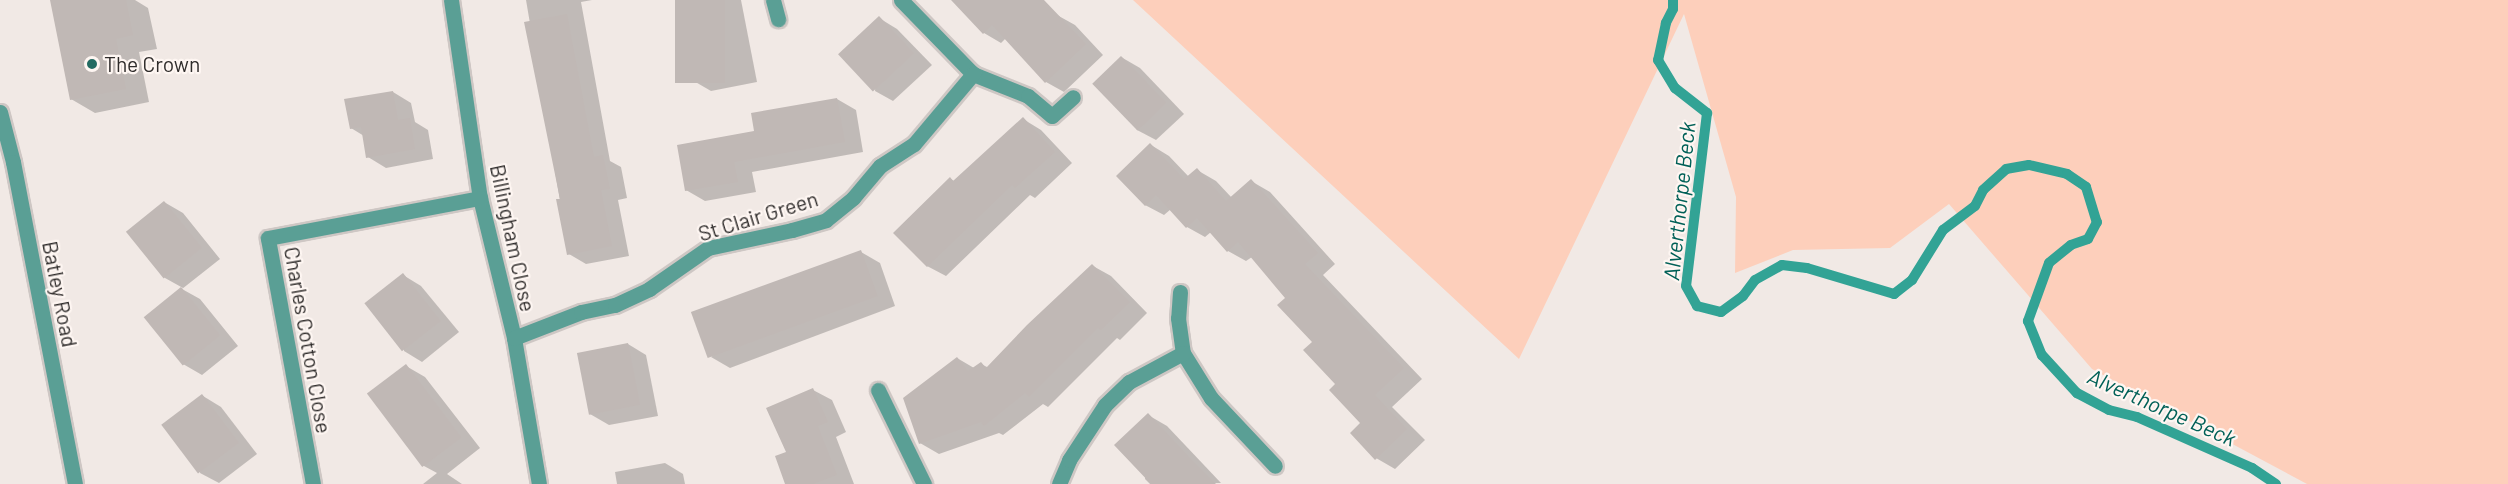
<!DOCTYPE html>
<html>
<head>
<meta charset="utf-8">
<style>
  body { margin:0 }
  #map { position:relative; width:2508px; height:484px; overflow:hidden; background:#f1e9e5; font-family:Barlow,sans-serif }
  div>[style] { position:absolute }
  [style*='--x'] { left:calc(var(--x)*1px); top:calc(var(--y)*1px); width:calc(var(--w)*1px); rotate:calc(var(--a)*1deg) }
  .green>* { inset:0; background:#fdcfbb }
  .shadow>* { inset:0; background:#0003 }
  .stream>* { height:10px; margin:-5px; padding:0 5px; transform-origin:5px; border-radius:5px; background:#32a395 }
  .building>* { inset:0; background:#c0b8b5; transform-origin:0 0 }
  .roads { filter:drop-shadow(2px 0 #cec7c4) drop-shadow(-2px 0 #cec7c4) drop-shadow(0 2px #cec7c4) drop-shadow(0 -2px #cec7c4) }
  .minor>* { height:15px; margin:-7.5px; padding:0 7.5px; transform-origin:7.5px; border-radius:7.5px; background:#5a9f95 }
  .dots>* { width:16px; height:16px; translate:-50% -50%; box-sizing:border-box; border:3px solid #fef6f2; border-radius:50% }
  span { translate:-50% -50%; white-space:nowrap; text-align:center; line-height:1.15; -webkit-text-stroke:4.5px #fef6f2; paint-order:stroke }
  .poi-label { font-size:21px; color:#2f2c2b }
  .left { translate:0 -50%; text-align:left }
  .street-label { font-size:21px; color:#2f2c2b }
  .water-label { font-size:22px; color:#006057; font-style:italic }
</style>
</head>
<body>
<div id="map">
  <div class="green">
    <i style="clip-path:polygon(1133px 0,2508px 0,2508px 484px,2307px 484px,2092px 369px,1949px 204px,1890px 248px,1793px 250px,1735px 273px,1736px 197px,1684px 14px,1519px 359px)"></i>
  </div>
  <div class="shadow">
    <i style="clip-path:polygon(51px 0,135px 0,148px 8px,157px 49px,139px 52px,149px 102px,95px 113px,71px 99px)"></i>
    <i style="clip-path:polygon(526px 0,592px 0,581px 2px,610px 161px,621px 167px,627px 198px,618px 200px,629px 256px,586px 264px,569px 254px)"></i>
    <i style="clip-path:polygon(677px 0,741px 0,757px 82px,711px 91px,692px 80px)"></i>
    <i style="clip-path:polygon(953px 0,1041px 0,1057px 15px,1075px 25px,1103px 55px,1064px 92px,1046px 82px,1006px 38px,1001px 43px,984px 33px)"></i>
    <i style="clip-path:polygon(879px 18px,897px 29px,932px 65px,893px 101px,875px 91px)"></i>
    <i style="clip-path:polygon(1121px 57px,1140px 68px,1184px 114px,1156px 140px,1137px 130px)"></i>
    <i style="clip-path:polygon(393px 92px,411px 103px,415px 122px,428px 130px,433px 159px,386px 168px,368px 157px,364px 136px,351px 128px)"></i>
    <i style="clip-path:polygon(837px 99px,856px 110px,863px 152px,752px 172px,756px 192px,705px 201px,686px 190px)"></i>
    <i style="clip-path:polygon(1023px 119px,1041px 130px,1072px 163px,1035px 198px,1030px 195px,946px 276px,927px 266px,951px 179px,954px 181px)"></i>
    <i style="clip-path:polygon(1151px 145px,1169px 156px,1189px 177px,1197px 170px,1216px 181px,1232px 198px,1251px 181px,1270px 192px,1335px 264px,1323px 275px,1422px 379px,1392px 407px,1425px 440px,1395px 469px,1376px 458px,1362px 423px,1288px 298px,1252px 257px,1246px 261px,1228px 251px,1211px 232px,1205px 237px,1187px 227px,1171px 209px,1164px 215px,1145px 205px)"></i>
    <i style="clip-path:polygon(164px 202px,183px 213px,220px 259px,182px 289px,200px 299px,238px 346px,202px 375px,183px 364px,146px 317px,183px 288px,165px 278px)"></i>
    <i style="clip-path:polygon(861px 252px,880px 263px,895px 306px,730px 368px,711px 357px)"></i>
    <i style="clip-path:polygon(1093px 266px,1111px 276px,1147px 313px,1120px 340px,1117px 338px,1048px 407px,1043px 404px,1003px 435px,999px 433px,939px 454px,920px 443px,957px 358px,974px 368px,981px 364px,989px 368px)"></i>
    <i style="clip-path:polygon(403px 275px,421px 286px,459px 332px,422px 362px,404px 351px)"></i>
    <i style="clip-path:polygon(628px 344px,646px 355px,658px 416px,609px 425px,590px 414px)"></i>
    <i style="clip-path:polygon(406px 366px,425px 377px,480px 448px,447px 474px,462px 484px,423px 484px,437px 473px,424px 466px,370px 394px)"></i>
    <i style="clip-path:polygon(813px 390px,832px 400px,846px 432px,836px 437px,854px 484px,787px 484px,788px 453px)"></i>
    <i style="clip-path:polygon(203px 396px,221px 407px,257px 454px,219px 483px,200px 473px)"></i>
    <i style="clip-path:polygon(1148px 415px,1167px 426px,1221px 483px,1150px 484px,1145px 479px)"></i>
    <i style="clip-path:polygon(665px 463px,683px 474px,685px 484px,617px 484px,615px 472px)"></i>
  </div>
  <div class="stream">
    <i style="--x:1673;--y:0;--w:9;--a:90"></i>
    <i style="--x:1673;--y:9;--w:16;--a:117"></i>
    <i style="--x:1666;--y:23;--w:38;--a:102"></i>
    <i style="--x:1658;--y:60;--w:33;--a:59"></i>
    <i style="--x:1675;--y:88;--w:41;--a:38"></i>
    <i style="--x:1707;--y:113;--w:174;--a:96.9"></i>
    <i style="--x:1686;--y:286;--w:23;--a:61"></i>
    <i style="--x:1697;--y:306;--w:25;--a:14"></i>
    <i style="--x:1721;--y:312;--w:27;--a:-36"></i>
    <i style="--x:1743;--y:296;--w:20;--a:-53"></i>
    <i style="--x:1755;--y:280;--w:31;--a:-29"></i>
    <i style="--x:1782;--y:265;--w:25;--a:7"></i>
    <i style="--x:1807;--y:268;--w:91;--a:16.6"></i>
    <i style="--x:1894;--y:294;--w:23;--a:-38"></i>
    <i style="--x:1912;--y:280;--w:59;--a:-58.2"></i>
    <i style="--x:1943;--y:230;--w:40;--a:-37"></i>
    <i style="--x:1975;--y:206;--w:18;--a:-63"></i>
    <i style="--x:1983;--y:190;--w:31;--a:-42"></i>
    <i style="--x:2006;--y:169;--w:23;--a:-10"></i>
    <i style="--x:2029;--y:165;--w:39;--a:13"></i>
    <i style="--x:2067;--y:174;--w:23;--a:34"></i>
    <i style="--x:2086;--y:187;--w:37;--a:73"></i>
    <i style="--x:2097;--y:222;--w:19;--a:118"></i>
    <i style="--x:2088;--y:239;--w:18;--a:161"></i>
    <i style="--x:2071;--y:245;--w:28;--a:141"></i>
    <i style="--x:2049;--y:263;--w:62;--a:109.9"></i>
    <i style="--x:2028;--y:321;--w:37;--a:68"></i>
    <i style="--x:2042;--y:355;--w:52;--a:47.4"></i>
    <i style="--x:2077;--y:393;--w:36;--a:28"></i>
    <i style="--x:2109;--y:410;--w:29;--a:14"></i>
    <i style="--x:2137;--y:417;--w:126;--a:23.9"></i>
    <i style="--x:2252;--y:468;--w:29;--a:34"></i>
  </div>
  <div class="building">
    <i style="clip-path:polygon(50px 0,126px 0,133px 35px,116px 39px,126px 89px,70px 100px)"></i>
    <i style="left:675px;top:0;width:50px;height:83px"></i>
    <i style="clip-path:polygon(951px 0,1044px 0,1086px 44px,1045px 83px,992px 25px,983px 34px)"></i>
    <i style="clip-path:polygon(567px 14px,594px 157px,603px 155px,610px 189px,601px 190px,612px 246px,567px 255px,556px 199px,560px 199px,524px 22px)"></i>
    <i style="left:879px;top:16px;width:51px;height:56px;rotate:47deg"></i>
    <i style="left:1121px;top:56px;width:65px;height:40px;rotate:46deg"></i>
    <i style="clip-path:polygon(393px 91px,398px 120px,410px 118px,415px 149px,366px 158px,361px 127px,350px 129px,344px 99px)"></i>
    <i style="clip-path:polygon(837px 98px,845px 142px,734px 162px,738px 182px,685px 191px,677px 145px,754px 131px,751px 113px)"></i>
    <i style="clip-path:polygon(1023px 117px,1055px 152px,1015px 188px,1012px 185px,927px 267px,893px 233px,950px 177px,953px 181px)"></i>
    <i style="clip-path:polygon(1150px 143px,1184px 179px,1197px 168px,1226px 201px,1251px 179px,1318px 253px,1305px 264px,1404px 368px,1375px 395px,1407px 429px,1375px 460px,1350px 433px,1360px 423px,1329px 390px,1335px 384px,1303px 350px,1312px 342px,1277px 305px,1285px 298px,1238px 242px,1227px 252px,1197px 218px,1186px 228px,1156px 195px,1145px 206px,1116px 176px)"></i>
    <i style="left:164px;top:201px;width:60px;height:49px;rotate:51deg"></i>
    <i style="left:861px;top:250px;width:49px;height:181px;rotate:70deg"></i>
    <i style="clip-path:polygon(1092px 264px,1130px 302px,1101px 330px,1098px 328px,1029px 397px,1025px 393px,984px 426px,981px 422px,919px 444px,903px 398px,957px 357px,968px 371px,981px 362px,986px 368px,1027px 325px)"></i>
    <i style="left:403px;top:273px;width:61px;height:49px;rotate:52deg"></i>
    <i style="left:181px;top:287px;width:62px;height:48px;rotate:51deg"></i>
    <i style="left:628px;top:343px;width:63px;height:52px;rotate:79deg"></i>
    <i style="left:406px;top:364px;width:92px;height:49px;rotate:53deg"></i>
    <i style="clip-path:polygon(813px 388px,828px 422px,818px 426px,837px 475px,813px 484px,785px 484px,775px 456px,786px 452px,766px 408px)"></i>
    <i style="left:202px;top:394px;width:61px;height:51px;rotate:53deg"></i>
    <i style="clip-path:polygon(1148px 413px,1191px 459px,1216px 484px,1151px 484px,1114px 445px)"></i>
  </div>
  <div class="roads">
    <div class="minor">
      <i style="--x:451;--y:0;--w:200;--a:81.7"></i>
      <i style="--x:480;--y:198;--w:144;--a:76.3"></i>
      <i style="--x:514;--y:338;--w:148;--a:80.3"></i>
      <i style="--x:773;--y:0;--w:20;--a:75"></i>
      <i style="--x:901;--y:0;--w:103;--a:45.8"></i>
      <i style="--x:973;--y:74;--w:59;--a:21.8"></i>
      <i style="--x:1028;--y:96;--w:31;--a:40"></i>
      <i style="--x:1052;--y:116;--w:28;--a:-42"></i>
      <i style="--x:0;--y:112;--w:52;--a:75.4"></i>
      <i style="--x:13;--y:162;--w:328;--a:79.1"></i>
      <i style="--x:1180;--y:292;--w:26;--a:94"></i>
      <i style="--x:1178;--y:318;--w:35;--a:82"></i>
      <i style="--x:1183;--y:353;--w:53;--a:58.1"></i>
      <i style="--x:1211;--y:398;--w:93;--a:46.7"></i>
      <i style="--x:514;--y:338;--w:72;--a:-21.2"></i>
      <i style="--x:581;--y:312;--w:35;--a:-12"></i>
      <i style="--x:615;--y:305;--w:38;--a:-25"></i>
      <i style="--x:649;--y:289;--w:72;--a:-34.8"></i>
      <i style="--x:708;--y:248;--w:86;--a:-12.1"></i>
      <i style="--x:792;--y:230;--w:35;--a:-16"></i>
      <i style="--x:826;--y:220;--w:35;--a:-39"></i>
      <i style="--x:853;--y:198;--w:42;--a:-49.8"></i>
      <i style="--x:880;--y:166;--w:40;--a:-32.9"></i>
      <i style="--x:914;--y:144;--w:92;--a:-49.9"></i>
      <i style="--x:878;--y:390;--w:105;--a:63.9"></i>
      <i style="--x:313;--y:484;--w:250;--a:-100.4"></i>
      <i style="--x:268;--y:238;--w:216;--a:-10.7"></i>
      <i style="--x:1059;--y:484;--w:26;--a:-67"></i>
      <i style="--x:1069;--y:460;--w:66;--a:-56.8"></i>
      <i style="--x:1105;--y:405;--w:33;--a:-44"></i>
      <i style="--x:1129;--y:382;--w:61;--a:-28.2"></i>
    </div>
  </div>
  <div class="dots">
    <i style="left:92px;top:64px;background:#236b62"></i>
  </div>
  <div class="poi-label">
    <span class="left" style="left:104px;top:64px">The Crown</span>
  </div>
  <div class="street-label">
    <span style="left:758px;top:216px;rotate:-17deg">St Clair Green</span>
    <span style="left:513px;top:238px;rotate:78deg">Billingham Close</span>
    <span style="left:60px;top:294px;rotate:79deg">Batley Road</span>
    <span style="left:308px;top:340px;rotate:80deg">Charles Cotton Close</span>
  </div>
  <div class="water-label">
    <span style="left:1679px;top:201px;rotate:-84deg">Alverthorpe Beck</span>
    <span style="left:2162px;top:407px;rotate:24deg">Alverthorpe Beck</span>
  </div>
</div>
</body>
</html>
